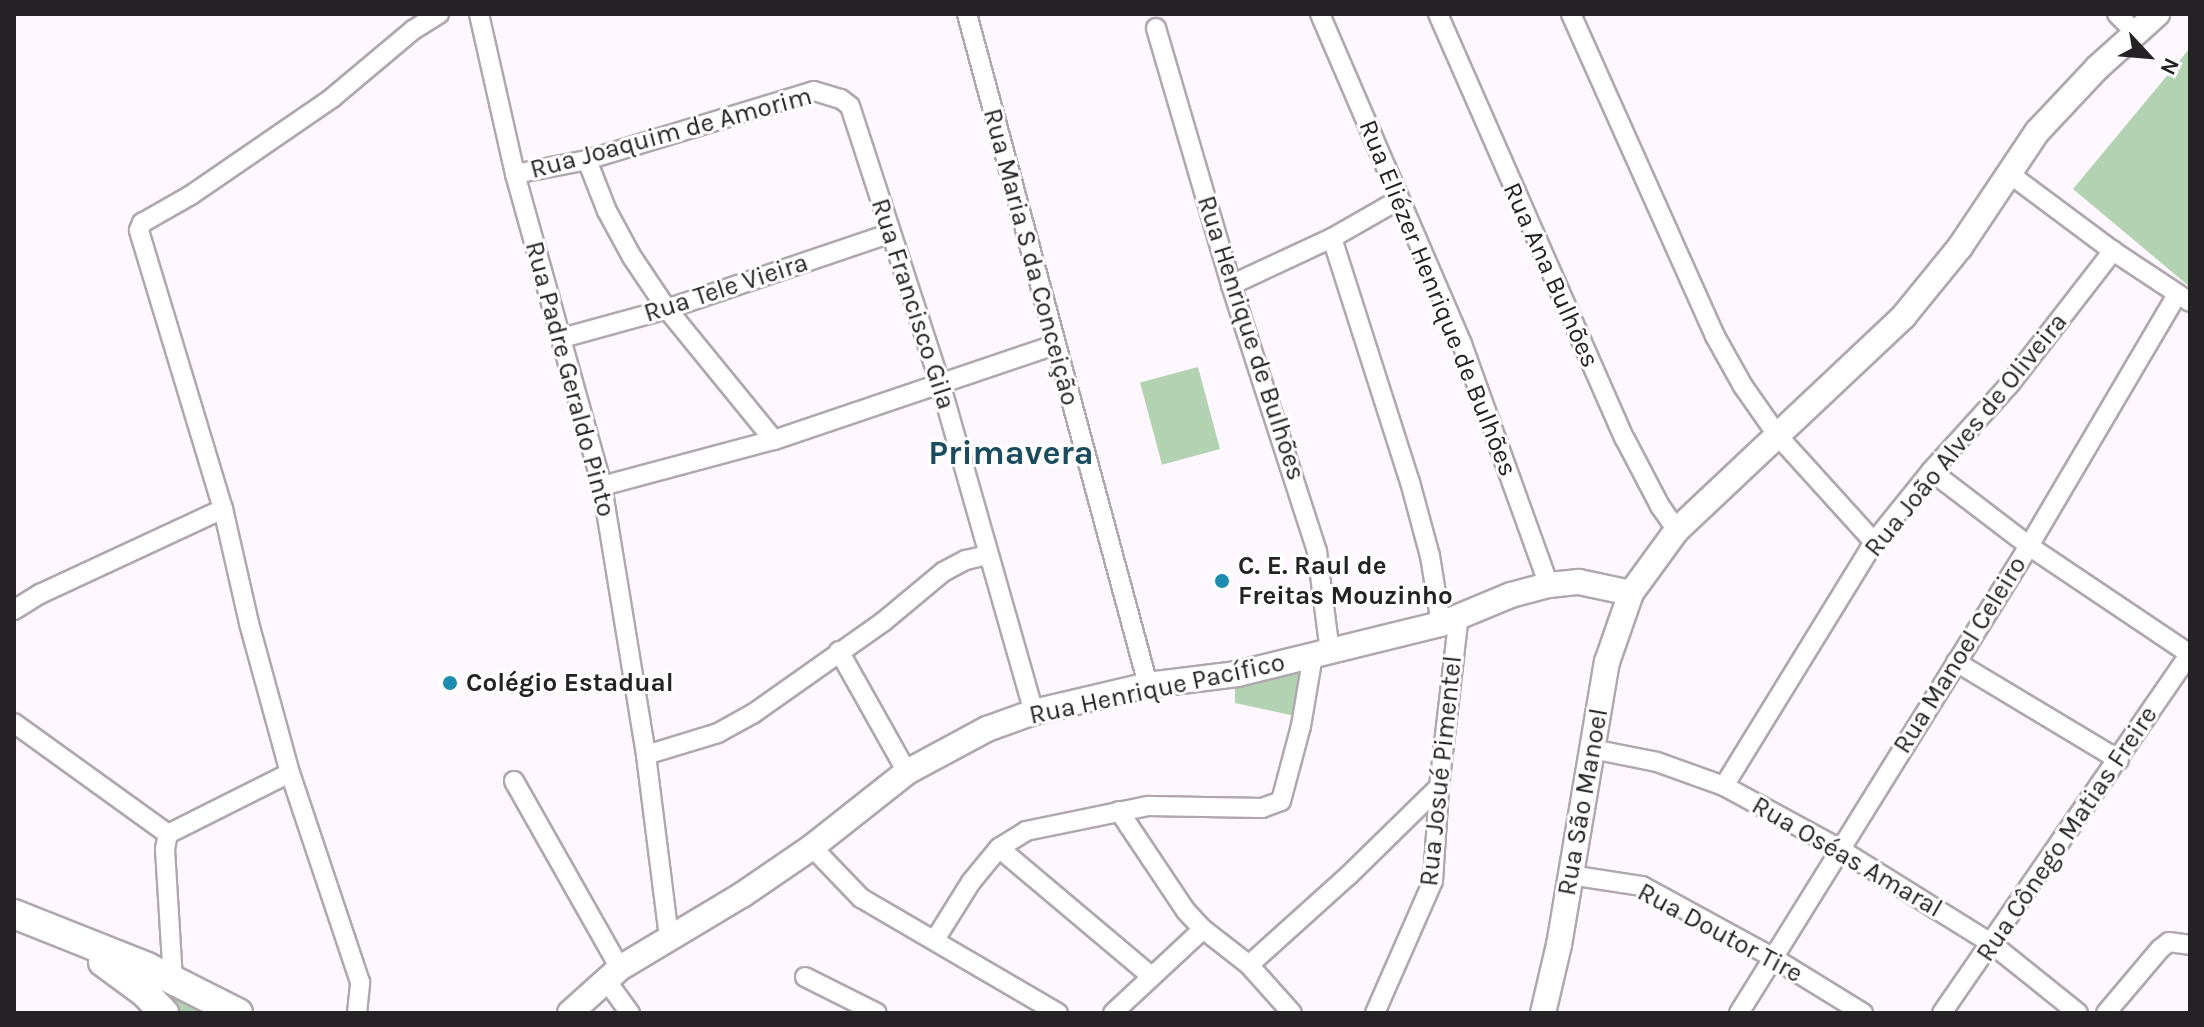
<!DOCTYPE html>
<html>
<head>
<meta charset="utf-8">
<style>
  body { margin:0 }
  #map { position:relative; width:2204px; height:1027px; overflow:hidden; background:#fef7fd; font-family:Karla,sans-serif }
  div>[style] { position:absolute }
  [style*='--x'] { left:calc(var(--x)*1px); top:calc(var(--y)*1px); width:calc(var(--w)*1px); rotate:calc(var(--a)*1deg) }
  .green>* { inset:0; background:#b2d2b2; transform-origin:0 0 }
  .roads { filter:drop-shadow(2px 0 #b0a7af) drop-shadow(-2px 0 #b0a7af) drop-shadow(0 2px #b0a7af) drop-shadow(0 -2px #b0a7af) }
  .minor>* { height:18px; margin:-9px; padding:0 9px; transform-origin:9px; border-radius:9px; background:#fff }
  .secondary>* { height:24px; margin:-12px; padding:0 12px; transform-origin:12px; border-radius:12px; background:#fff }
  .primary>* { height:28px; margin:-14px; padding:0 14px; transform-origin:14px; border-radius:14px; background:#fff }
  .dots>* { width:22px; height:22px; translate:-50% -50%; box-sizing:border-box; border:4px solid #fff; border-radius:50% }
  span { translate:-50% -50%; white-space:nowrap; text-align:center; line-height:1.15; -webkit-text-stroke:6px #fff; paint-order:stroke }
  .street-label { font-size:26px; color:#252225 }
  .poi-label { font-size:26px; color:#252225; font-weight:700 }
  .left { translate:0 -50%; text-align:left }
  .district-label { font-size:34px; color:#1b4b5e; font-weight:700 }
  .frame { position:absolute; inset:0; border:16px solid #252225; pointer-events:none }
  .north { position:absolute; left:2108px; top:16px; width:80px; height:80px; -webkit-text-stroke:6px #fff; paint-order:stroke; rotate:116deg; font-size:22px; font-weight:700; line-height:32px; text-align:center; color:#252225 }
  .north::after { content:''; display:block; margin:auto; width:28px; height:36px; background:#252225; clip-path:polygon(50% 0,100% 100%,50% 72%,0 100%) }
</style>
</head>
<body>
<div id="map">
  <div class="green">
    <i style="clip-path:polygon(2190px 48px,2190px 287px,2073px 189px)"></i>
    <i style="left:1198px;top:367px;width:85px;height:60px;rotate:75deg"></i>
    <i style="clip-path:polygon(1304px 667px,1295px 716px,1235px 703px,1235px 685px)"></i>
    <i style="clip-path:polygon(143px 975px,221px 1013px,175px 1013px)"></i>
  </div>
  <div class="roads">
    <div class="minor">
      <i style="--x:479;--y:14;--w:164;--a:77.3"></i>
      <i style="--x:515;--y:174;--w:324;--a:74.4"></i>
      <i style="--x:602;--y:486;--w:273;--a:80.7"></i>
      <i style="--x:646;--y:755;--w:183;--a:82.8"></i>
      <i style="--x:967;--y:14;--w:695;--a:74.9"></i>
      <i style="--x:1320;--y:14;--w:359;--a:66.7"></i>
      <i style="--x:1462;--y:344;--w:256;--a:70.2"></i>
      <i style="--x:1438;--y:14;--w:464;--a:66.3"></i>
      <i style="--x:1625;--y:439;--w:76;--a:62.4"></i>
      <i style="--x:1660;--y:506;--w:29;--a:55"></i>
      <i style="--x:1571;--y:14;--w:353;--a:65.9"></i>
      <i style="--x:1715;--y:336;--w:57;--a:60.8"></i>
      <i style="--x:1743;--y:386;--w:61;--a:55"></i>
      <i style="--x:1778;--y:436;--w:143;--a:47.8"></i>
      <i style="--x:2117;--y:14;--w:25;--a:45"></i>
      <i style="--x:1156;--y:28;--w:268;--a:73.7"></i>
      <i style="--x:1231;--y:285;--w:281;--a:72.1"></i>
      <i style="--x:1317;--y:552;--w:101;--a:82.6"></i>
      <i style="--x:587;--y:160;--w:55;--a:68.6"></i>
      <i style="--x:607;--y:211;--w:52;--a:61.5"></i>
      <i style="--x:632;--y:257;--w:63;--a:56.1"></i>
      <i style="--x:667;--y:309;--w:169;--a:50.8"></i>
      <i style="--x:2007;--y:172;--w:132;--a:36.7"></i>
      <i style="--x:2113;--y:251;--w:92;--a:33.5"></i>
      <i style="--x:515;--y:174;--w:73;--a:-11"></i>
      <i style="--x:587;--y:160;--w:237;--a:-16.9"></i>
      <i style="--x:814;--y:91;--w:28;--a:17"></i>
      <i style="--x:841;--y:99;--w:11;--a:38"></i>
      <i style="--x:850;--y:106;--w:294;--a:72"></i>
      <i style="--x:941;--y:386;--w:339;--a:74.1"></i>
      <i style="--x:1332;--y:238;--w:256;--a:72.3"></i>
      <i style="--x:1410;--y:482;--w:77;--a:74.9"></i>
      <i style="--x:1430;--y:556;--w:69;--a:80.8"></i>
      <i style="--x:1231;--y:285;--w:111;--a:-25"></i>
      <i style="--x:1332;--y:238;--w:78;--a:-29.8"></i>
      <i style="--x:562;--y:338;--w:109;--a:-15.4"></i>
      <i style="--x:667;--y:309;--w:234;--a:-18.7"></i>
      <i style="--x:1931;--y:471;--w:123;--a:37.4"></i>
      <i style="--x:2029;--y:546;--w:194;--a:33.9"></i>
      <i style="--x:602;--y:486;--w:178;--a:-15"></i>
      <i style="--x:774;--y:440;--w:297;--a:-18.7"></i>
      <i style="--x:14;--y:610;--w:31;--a:-32"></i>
      <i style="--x:40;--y:594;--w:202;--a:-24.9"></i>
      <i style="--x:839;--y:651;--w:139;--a:60.7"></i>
      <i style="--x:1956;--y:662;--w:190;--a:31"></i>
      <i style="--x:14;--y:723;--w:190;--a:35.8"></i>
      <i style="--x:1592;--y:749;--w:66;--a:11.3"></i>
      <i style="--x:1657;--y:762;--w:71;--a:19.7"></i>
      <i style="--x:1724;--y:786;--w:130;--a:28.5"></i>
      <i style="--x:1838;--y:848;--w:181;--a:31.9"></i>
      <i style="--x:1992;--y:944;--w:110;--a:38.7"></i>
      <i style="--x:646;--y:755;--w:75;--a:-17"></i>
      <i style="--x:718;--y:733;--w:41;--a:-29.1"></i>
      <i style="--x:754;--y:713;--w:158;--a:-35.2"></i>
      <i style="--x:883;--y:622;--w:78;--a:-39.8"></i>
      <i style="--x:943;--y:572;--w:26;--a:-28"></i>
      <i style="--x:966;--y:560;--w:22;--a:-13"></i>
      <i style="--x:514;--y:781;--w:215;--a:60.5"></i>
      <i style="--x:1724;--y:786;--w:286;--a:-58.4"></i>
      <i style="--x:1874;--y:542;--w:91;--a:-51.2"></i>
      <i style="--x:1931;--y:471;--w:116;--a:-47.8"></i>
      <i style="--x:2009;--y:385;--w:170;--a:-52.2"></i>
      <i style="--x:1119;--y:811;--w:120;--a:56.2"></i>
      <i style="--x:1186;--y:911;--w:25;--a:47"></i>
      <i style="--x:1203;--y:929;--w:58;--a:38"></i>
      <i style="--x:1249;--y:965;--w:64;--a:48.1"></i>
      <i style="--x:812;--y:847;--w:71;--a:46.1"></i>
      <i style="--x:861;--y:898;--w:228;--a:30.3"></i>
      <i style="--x:999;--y:848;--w:199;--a:40.1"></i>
      <i style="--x:1570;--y:875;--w:73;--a:8.7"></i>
      <i style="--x:1642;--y:886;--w:148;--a:28.6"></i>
      <i style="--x:1772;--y:957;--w:107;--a:31.6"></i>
      <i style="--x:936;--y:938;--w:66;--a:-58"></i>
      <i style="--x:971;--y:882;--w:44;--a:-50.5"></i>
      <i style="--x:999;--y:848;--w:32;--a:-32"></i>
      <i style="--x:1026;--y:831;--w:125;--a:-11.6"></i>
      <i style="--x:1148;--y:806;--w:114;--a:1"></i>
      <i style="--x:1262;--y:808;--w:20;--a:-20"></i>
      <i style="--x:1281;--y:801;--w:78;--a:-75.1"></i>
      <i style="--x:1301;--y:726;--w:72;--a:-80.4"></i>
      <i style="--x:1249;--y:965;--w:135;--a:-42"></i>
      <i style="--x:1349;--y:875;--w:126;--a:-44.4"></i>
      <i style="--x:805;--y:977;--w:80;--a:26.6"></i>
      <i style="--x:173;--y:980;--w:131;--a:-93.5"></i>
      <i style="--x:165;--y:849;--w:15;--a:-79"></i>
      <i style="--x:168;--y:834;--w:136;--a:-26.6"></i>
      <i style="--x:606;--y:980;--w:41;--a:54"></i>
      <i style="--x:357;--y:1013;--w:31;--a:-84"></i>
      <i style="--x:360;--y:982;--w:220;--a:-108.5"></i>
      <i style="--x:290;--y:773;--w:156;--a:-105.3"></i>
      <i style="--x:249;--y:623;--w:117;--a:-102.8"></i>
      <i style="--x:223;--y:509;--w:291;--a:-106.8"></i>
      <i style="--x:139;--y:230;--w:8;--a:-67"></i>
      <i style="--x:142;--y:223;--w:56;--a:-29.7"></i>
      <i style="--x:191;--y:195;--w:171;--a:-34.5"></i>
      <i style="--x:332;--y:98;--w:106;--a:-40"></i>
      <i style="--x:413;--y:30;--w:31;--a:-32"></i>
      <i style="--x:1113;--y:1013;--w:123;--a:-43"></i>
      <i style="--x:1375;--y:1013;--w:144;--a:-66.3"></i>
      <i style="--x:1433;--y:881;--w:94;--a:-86.3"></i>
      <i style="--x:1439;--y:787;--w:174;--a:-83.4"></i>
      <i style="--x:1739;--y:1013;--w:550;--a:-58.16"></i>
      <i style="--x:2029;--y:546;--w:291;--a:-59.5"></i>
      <i style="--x:1942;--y:1013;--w:436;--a:-55.4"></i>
      <i style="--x:2106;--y:1013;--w:84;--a:-49.8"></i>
      <i style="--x:2160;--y:949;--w:11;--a:-38"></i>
      <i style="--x:2169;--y:942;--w:21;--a:8"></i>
    </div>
    <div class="secondary">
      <i style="--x:570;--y:1013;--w:67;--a:-42"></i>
      <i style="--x:620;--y:968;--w:142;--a:-30.9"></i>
      <i style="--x:742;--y:895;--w:85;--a:-34.4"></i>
      <i style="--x:812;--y:847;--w:121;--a:-38.3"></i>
      <i style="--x:907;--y:772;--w:91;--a:-28.3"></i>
      <i style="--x:987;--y:729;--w:50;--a:-19.9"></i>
      <i style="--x:1034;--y:712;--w:117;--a:-13.3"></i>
      <i style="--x:1148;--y:685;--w:90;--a:-7"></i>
      <i style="--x:1237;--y:674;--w:210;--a:-13.8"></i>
      <i style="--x:1441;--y:624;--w:76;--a:-22.5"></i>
      <i style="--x:1511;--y:595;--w:39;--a:-15"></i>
      <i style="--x:1549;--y:585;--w:30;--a:-6"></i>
      <i style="--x:1579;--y:582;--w:53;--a:11.9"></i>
      <i style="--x:1543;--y:1013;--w:70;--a:-76.8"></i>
      <i style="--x:1559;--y:945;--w:287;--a:-80.4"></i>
      <i style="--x:1607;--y:662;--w:73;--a:-70.8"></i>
      <i style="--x:1631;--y:593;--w:78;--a:-53.9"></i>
      <i style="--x:1677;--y:530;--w:311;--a:-43.3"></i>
      <i style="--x:1903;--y:317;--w:90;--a:-50.8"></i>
      <i style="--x:1960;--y:247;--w:138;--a:-56.2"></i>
      <i style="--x:2037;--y:132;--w:88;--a:-46.8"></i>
      <i style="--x:2097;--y:68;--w:81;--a:-42"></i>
    </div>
    <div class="primary">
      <i style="--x:14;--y:914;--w:143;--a:21.7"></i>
      <i style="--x:147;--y:967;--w:102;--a:26.8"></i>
      <i style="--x:103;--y:962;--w:51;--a:36.2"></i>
      <i style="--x:144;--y:992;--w:29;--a:46"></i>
    </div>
  </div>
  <div class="dots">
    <i style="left:1222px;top:581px;background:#1d8cb1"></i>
    <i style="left:450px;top:683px;background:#1d8cb1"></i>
  </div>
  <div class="street-label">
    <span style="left:671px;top:133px;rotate:-15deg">Rua Joaquim de Amorim</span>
    <span style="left:1031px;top:257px;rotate:75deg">Rua Maria S da Conceição</span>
    <span style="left:1551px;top:275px;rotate:66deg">Rua Ana Bulhões</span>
    <span style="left:726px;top:288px;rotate:-18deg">Rua Tele Vieira</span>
    <span style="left:1438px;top:298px;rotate:68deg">Rua Eliézer Henrique de Bulhões</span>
    <span style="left:913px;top:304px;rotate:72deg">Rua Francisco Gila</span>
    <span style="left:1251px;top:338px;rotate:72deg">Rua Henrique de Bulhões</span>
    <span style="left:570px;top:379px;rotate:75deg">Rua Padre Geraldo Pinto</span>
    <span style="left:1966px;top:435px;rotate:-51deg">Rua João Alves de Oliveira</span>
    <span style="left:1960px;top:655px;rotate:-58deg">Rua Manoel Celeiro</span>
    <span style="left:1157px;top:689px;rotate:-12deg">Rua Henrique Pacífico</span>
    <span style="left:1441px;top:771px;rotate:-84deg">Rua Josué Pimentel</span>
    <span style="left:1583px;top:802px;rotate:-80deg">Rua São Manoel</span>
    <span style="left:2067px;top:834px;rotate:-56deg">Rua Cônego Matias Freire</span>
    <span style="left:1847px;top:857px;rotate:30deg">Rua Oséas Amaral</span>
    <span style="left:1720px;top:933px;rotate:28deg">Rua Doutor Tire</span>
  </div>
  <div class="poi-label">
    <span class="left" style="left:1238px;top:581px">C. E. Raul de<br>Freitas Mouzinho</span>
    <span class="left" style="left:466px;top:683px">Colégio Estadual</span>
  </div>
  <div class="district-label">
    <span style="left:1011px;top:454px">Primavera</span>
  </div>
  <div class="frame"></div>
  <div class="north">N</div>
</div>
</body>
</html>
